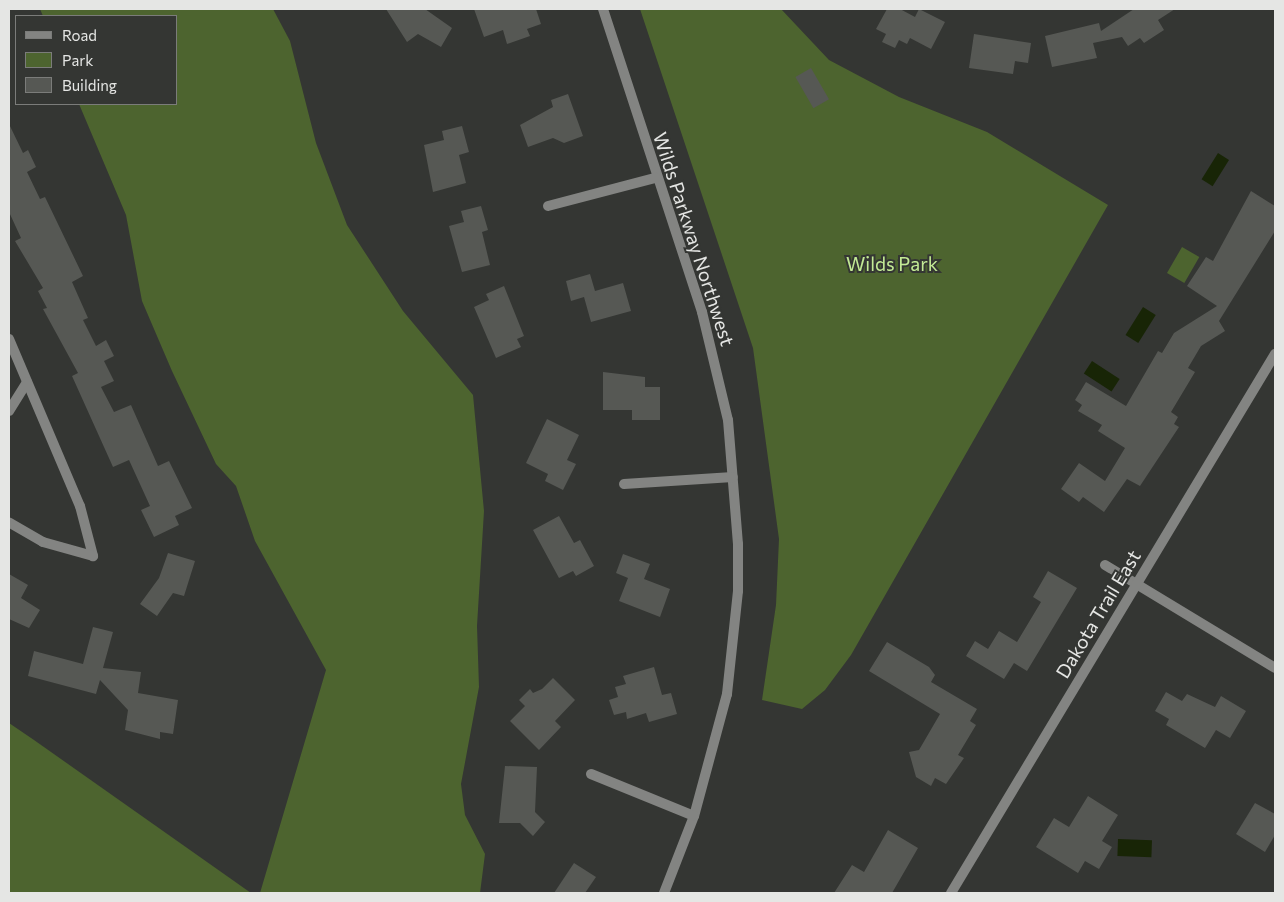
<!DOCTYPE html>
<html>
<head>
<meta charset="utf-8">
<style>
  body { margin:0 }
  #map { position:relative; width:1284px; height:902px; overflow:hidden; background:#343633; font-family:Commissioner,sans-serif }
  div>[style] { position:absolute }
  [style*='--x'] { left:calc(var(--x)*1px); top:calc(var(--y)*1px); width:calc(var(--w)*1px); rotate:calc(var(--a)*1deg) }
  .green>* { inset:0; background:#4d642f; transform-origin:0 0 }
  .water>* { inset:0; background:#182506; transform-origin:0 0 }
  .building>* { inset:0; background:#565854; transform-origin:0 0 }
  .street>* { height:10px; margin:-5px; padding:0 5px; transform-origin:5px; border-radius:5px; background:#838482 }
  span { translate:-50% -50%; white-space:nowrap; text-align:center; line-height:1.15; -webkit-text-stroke:4px #343633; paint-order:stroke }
  .street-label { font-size:19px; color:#e5e6e4 }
  .park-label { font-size:19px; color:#c3ea95 }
  .frame { position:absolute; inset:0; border:10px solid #e5e6e4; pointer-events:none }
  .legend { position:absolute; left:15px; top:15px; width:162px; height:90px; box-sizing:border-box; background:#343633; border:1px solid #7b7c7a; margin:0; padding:6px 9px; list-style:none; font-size:15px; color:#e5e6e4 }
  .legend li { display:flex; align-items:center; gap:10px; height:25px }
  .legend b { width:25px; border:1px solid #7b7c7a }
</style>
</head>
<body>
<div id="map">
  <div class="green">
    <i style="clip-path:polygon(40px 9px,273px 9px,290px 41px,316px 143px,347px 225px,403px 311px,473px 395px,484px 511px,477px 626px,479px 687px,461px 784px,465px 815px,485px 854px,480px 893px,260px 893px,326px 670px,255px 541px,236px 486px,216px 464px,172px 371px,142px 301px,126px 215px,79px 104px,176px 104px,176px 16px,43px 16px)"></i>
    <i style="clip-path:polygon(640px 9px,781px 9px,829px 60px,899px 97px,987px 132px,1108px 205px,851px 655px,825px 690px,802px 709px,762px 700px,776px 605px,779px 539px,753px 348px)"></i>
    <i style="left:1182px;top:247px;width:20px;height:30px;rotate:30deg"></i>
    <i style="clip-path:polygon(9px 723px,34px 740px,251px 893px,9px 893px)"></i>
  </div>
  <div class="water">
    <i style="left:1218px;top:153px;width:13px;height:31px;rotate:32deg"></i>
    <i style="left:1143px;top:307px;width:15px;height:33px;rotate:32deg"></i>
    <i style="left:1092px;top:361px;width:33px;height:15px;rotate:33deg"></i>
    <i style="left:1118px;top:839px;width:34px;height:17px;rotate:2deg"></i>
  </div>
  <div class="building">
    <i style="clip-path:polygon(386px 9px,425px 9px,452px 28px,441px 47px,418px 34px,407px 42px)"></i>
    <i style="clip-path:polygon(474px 9px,536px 9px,541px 24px,527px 29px,530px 36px,507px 44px,503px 30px,484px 37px)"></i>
    <i style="clip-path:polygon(887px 9px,900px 9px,915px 17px,919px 9px,945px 22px,931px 49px,910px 38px,907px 44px,899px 40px,895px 48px,882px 42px,886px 34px,876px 29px)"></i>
    <i style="clip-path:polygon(1134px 9px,1175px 9px,1158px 20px,1164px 30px,1144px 43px,1140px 38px,1128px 46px,1122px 37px,1093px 43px,1097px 58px,1052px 67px,1045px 36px,1099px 23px,1101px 31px)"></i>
    <i style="clip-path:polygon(974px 34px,1031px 43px,1028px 63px,1015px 61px,1013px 74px,969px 68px)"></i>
    <i style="left:811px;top:68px;width:36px;height:18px;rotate:60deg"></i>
    <i style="clip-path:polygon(568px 94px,583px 136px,564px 143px,553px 138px,528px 147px,520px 125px,553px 107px,551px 100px)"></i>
    <i style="clip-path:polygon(9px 124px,23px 153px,28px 150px,36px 167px,27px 172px,40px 199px,45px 197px,83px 276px,72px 282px,88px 318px,83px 320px,96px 346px,106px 340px,114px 356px,104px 361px,114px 381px,101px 387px,114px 412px,131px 405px,158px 466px,169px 461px,192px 508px,175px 516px,179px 525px,154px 537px,141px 510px,150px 506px,129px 460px,113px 467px,72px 376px,78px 373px,43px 309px,47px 308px,38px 291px,43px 288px,15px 241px,21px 238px,9px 212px)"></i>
    <i style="clip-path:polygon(462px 126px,469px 152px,459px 155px,466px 183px,433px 192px,424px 145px,444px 140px,442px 131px)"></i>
    <i style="clip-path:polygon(1251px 191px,1275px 206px,1275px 231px,1219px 321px,1225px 331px,1201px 346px,1188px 368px,1195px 372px,1171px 412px,1178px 417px,1174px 424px,1179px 427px,1140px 486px,1127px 479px,1104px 512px,1083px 497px,1079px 502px,1061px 489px,1079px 463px,1105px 481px,1125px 448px,1098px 431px,1102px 425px,1078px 411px,1082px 405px,1075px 400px,1086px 382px,1126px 406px,1158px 351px,1162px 353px,1174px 333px,1217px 306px,1187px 286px,1206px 257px,1213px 261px)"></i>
    <i style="clip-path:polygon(481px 206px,488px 230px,482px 232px,490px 265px,462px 272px,449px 226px,464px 222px,461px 211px)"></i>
    <i style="clip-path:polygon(590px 274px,595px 291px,623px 283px,631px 311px,591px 322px,584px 297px,571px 301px,566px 281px)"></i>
    <i style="clip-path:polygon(504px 286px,524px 336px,517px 339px,521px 347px,496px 358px,474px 307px,489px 300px,486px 294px)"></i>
    <i style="clip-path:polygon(603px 372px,645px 377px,645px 387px,660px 387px,660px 420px,632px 420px,632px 410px,603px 410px)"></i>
    <i style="clip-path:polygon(547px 419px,579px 435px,567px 460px,576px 464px,563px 490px,545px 481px,548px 474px,526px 463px)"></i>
    <i style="clip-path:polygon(559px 516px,574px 543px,580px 540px,594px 566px,576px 576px,573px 571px,559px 578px,533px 530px)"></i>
    <i style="clip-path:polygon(168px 553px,195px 561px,184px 596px,173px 593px,157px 616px,140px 604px,159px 578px)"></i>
    <i style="clip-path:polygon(623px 554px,650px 564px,644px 579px,670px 589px,660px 617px,619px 601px,628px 578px,616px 573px)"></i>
    <i style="clip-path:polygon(1048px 571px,1077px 588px,1027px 671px,1014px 663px,1004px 679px,966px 656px,975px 641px,988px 649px,999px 631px,1017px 642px,1041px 602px,1033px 597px)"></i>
    <i style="clip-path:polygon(9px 574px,28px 585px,21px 598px,40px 610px,29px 628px,9px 619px)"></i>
    <i style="clip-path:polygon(93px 627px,113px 632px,103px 668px,141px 672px,138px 693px,178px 700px,173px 734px,160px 732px,160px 739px,125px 730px,128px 710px,100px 680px,96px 694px,28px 676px,34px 651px,83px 664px)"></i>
    <i style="clip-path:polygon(887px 642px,929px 667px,935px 675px,931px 682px,977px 709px,970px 721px,976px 725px,958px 755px,964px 758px,946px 784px,935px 778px,931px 786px,916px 777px,909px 752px,919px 750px,940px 714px,869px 671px)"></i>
    <i style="clip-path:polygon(654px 667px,662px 695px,671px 693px,677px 714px,649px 722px,646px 713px,627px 719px,626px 712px,614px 715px,609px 700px,618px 697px,615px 687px,626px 684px,623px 676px)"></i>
    <i style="clip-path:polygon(553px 678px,575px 700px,555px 721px,561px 727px,539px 750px,510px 721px,525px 706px,519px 700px,530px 689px,533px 693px,542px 689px)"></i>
    <i style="clip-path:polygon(1166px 692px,1182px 701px,1187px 694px,1215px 707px,1221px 696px,1246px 711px,1230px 738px,1216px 730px,1205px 748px,1166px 725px,1169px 719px,1155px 711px)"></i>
    <i style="clip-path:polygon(505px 766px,537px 767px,535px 812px,545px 822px,533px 836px,520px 823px,499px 823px)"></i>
    <i style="clip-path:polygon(1088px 796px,1118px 815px,1102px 841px,1112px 847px,1099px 869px,1085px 861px,1078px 873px,1036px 847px,1054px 818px,1069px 827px)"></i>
    <i style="clip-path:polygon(1255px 803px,1275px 814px,1275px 835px,1265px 852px,1236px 834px)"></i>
    <i style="clip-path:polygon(888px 830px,918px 848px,892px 893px,834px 893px,852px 865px,864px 872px)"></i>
    <i style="clip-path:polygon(574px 863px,596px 877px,585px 893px,554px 893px)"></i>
  </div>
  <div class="street">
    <i style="--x:603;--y:9;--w:319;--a:71.9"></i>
    <i style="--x:702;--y:312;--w:111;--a:76.5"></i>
    <i style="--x:728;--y:420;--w:124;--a:85.4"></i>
    <i style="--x:738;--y:544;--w:47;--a:90"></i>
    <i style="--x:738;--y:591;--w:104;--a:96.1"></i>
    <i style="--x:727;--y:694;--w:126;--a:105.1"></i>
    <i style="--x:694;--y:816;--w:83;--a:111.3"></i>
    <i style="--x:548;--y:206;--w:111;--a:-14.7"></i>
    <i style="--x:9;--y:339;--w:181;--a:67"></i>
    <i style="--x:80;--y:506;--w:52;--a:75.4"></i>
    <i style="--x:93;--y:556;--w:52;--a:-164.4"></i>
    <i style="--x:43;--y:542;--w:39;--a:-150"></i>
    <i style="--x:9;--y:411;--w:34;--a:-58"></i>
    <i style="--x:624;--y:484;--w:109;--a:-3.7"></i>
    <i style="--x:1105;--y:565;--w:199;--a:31.2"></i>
    <i style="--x:591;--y:774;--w:111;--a:22.2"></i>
    <i style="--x:951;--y:893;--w:629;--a:-58.99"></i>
  </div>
  <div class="street-label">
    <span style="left:694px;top:239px;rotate:72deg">Wilds Parkway Northwest</span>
    <span style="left:1098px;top:614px;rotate:-59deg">Dakota Trail East</span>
  </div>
  <div class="park-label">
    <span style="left:892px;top:264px">Wilds Park</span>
  </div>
  <div class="frame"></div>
  <ul class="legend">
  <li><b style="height:6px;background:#838482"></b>Road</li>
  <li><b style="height:14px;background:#4d642f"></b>Park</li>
  <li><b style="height:14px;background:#565854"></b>Building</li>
  </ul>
</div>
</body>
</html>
